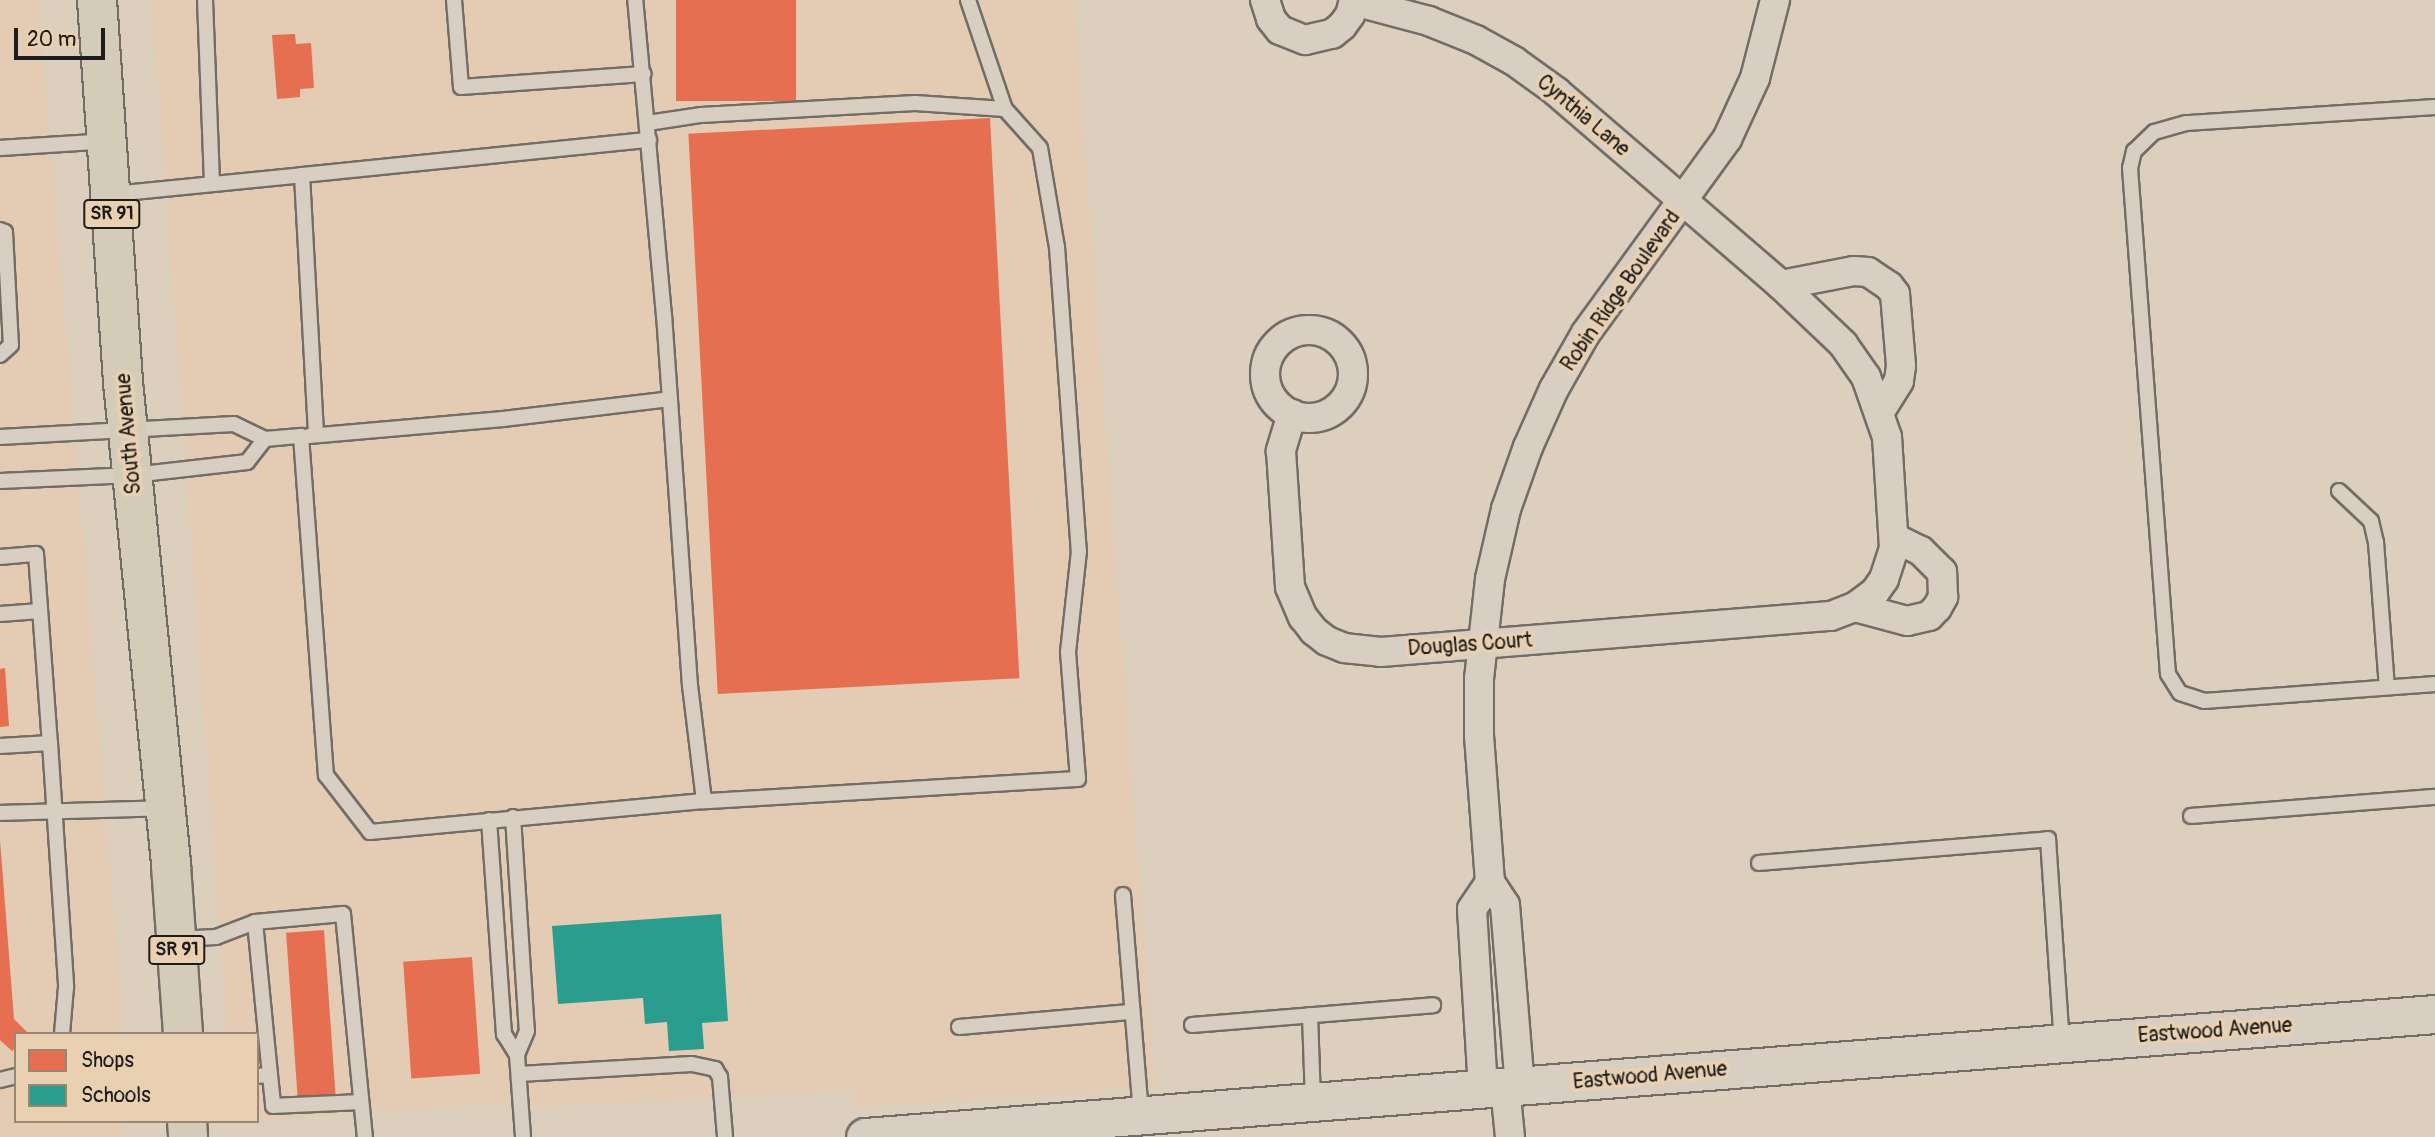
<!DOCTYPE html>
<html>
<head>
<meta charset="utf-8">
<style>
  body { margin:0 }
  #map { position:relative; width:2435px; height:1137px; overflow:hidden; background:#dccfbe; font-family:Pangolin,sans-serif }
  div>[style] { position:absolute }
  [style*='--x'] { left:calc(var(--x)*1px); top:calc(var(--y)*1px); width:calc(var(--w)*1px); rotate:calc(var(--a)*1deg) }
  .built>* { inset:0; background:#e3cbb4 }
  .shops>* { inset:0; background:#e76f51; transform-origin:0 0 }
  .schools>* { inset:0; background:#2a9d8f }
  .roads { filter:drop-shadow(2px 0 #726d65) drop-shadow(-2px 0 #726d65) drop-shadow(0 2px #726d65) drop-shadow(0 -2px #726d65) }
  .service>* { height:14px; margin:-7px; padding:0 7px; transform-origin:7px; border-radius:7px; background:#d8cec2 }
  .minor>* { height:28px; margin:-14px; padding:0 14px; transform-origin:14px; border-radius:14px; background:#d8cec2 }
  .minor>.ring { margin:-14px; padding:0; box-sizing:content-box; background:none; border:28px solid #d8cec2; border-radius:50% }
  .tertiary>* { height:37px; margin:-18.5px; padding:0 18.5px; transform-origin:18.5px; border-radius:18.5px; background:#d8cec2 }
  .primary>* { height:38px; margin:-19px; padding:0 19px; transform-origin:19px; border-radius:19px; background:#d4ccb9 }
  span { translate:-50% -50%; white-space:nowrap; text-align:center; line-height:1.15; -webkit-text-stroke:7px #e9d0b1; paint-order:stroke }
  .shield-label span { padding:2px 5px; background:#e9d0b1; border:2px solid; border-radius:5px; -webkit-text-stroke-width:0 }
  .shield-label { font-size:19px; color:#1c1c1c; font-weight:700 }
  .street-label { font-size:21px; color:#1c1c1c }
  .legend { position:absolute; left:14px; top:1032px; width:245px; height:91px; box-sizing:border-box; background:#e9d0b1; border:2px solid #978875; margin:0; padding:9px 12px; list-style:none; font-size:21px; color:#1c1c1c }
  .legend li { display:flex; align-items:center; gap:14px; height:35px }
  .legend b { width:35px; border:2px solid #978875 }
  .scale { position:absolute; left:14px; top:28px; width:91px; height:32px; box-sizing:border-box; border:4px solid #1c1c1c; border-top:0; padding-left:9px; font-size:21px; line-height:24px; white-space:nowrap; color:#1c1c1c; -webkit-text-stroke:5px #e9d0b1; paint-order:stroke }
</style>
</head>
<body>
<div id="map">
  <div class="built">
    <i style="clip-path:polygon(0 0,39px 0,124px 1034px,16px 1034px,16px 1121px,130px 1121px,120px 1137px,0 1137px)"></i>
    <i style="clip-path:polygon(152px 0,1074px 0,1155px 1087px,856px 1108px,855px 1090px,542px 1107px,476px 1105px,245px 1122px,243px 1121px,257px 1121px,257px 1034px,227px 1034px)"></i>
  </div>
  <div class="shops">
    <i style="left:676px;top:0;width:120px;height:101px"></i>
    <i style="clip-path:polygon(295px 34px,296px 44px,311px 43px,314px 88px,300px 89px,300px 97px,277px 99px,272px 35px)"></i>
    <i style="left:990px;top:118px;width:561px;height:302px;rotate:87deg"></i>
    <i style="clip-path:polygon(5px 668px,9px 726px,0 727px,0 669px)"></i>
    <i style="clip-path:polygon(0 840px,14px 1019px,29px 1034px,16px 1034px,16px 1047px,12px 1051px,0 1040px)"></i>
    <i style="left:324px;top:930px;width:170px;height:38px;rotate:86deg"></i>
    <i style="left:472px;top:957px;width:117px;height:69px;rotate:86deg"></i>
  </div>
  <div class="schools">
    <i style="clip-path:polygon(721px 914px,728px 1021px,702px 1023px,704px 1049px,669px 1051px,667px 1022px,645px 1024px,643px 998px,558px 1004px,552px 926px)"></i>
  </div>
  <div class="roads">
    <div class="service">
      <i style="--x:205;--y:0;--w:184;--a:87.8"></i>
      <i style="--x:454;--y:0;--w:87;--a:85.4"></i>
      <i style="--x:461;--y:87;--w:183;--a:-4.1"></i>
      <i style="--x:968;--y:0;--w:115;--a:71.3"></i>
      <i style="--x:2435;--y:107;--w:250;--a:176.3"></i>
      <i style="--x:2186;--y:123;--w:33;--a:164"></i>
      <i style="--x:2154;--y:132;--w:28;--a:136"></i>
      <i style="--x:2134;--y:151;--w:17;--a:103"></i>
      <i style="--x:2130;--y:168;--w:507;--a:85.71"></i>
      <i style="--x:2168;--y:674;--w:22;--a:58"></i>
      <i style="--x:2180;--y:693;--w:25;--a:18"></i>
      <i style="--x:2204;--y:701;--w:232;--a:-4.2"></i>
      <i style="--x:648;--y:123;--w:54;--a:-8.6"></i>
      <i style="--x:701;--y:115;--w:214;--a:-3.2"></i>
      <i style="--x:915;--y:103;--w:90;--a:3.8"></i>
      <i style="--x:1005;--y:109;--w:52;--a:48.1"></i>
      <i style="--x:1040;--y:148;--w:100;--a:80.3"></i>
      <i style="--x:1057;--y:247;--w:305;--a:85.9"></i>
      <i style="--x:1079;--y:551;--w:102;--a:96.2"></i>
      <i style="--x:1068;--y:652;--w:127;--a:85.5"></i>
      <i style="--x:1078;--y:779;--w:375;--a:176.6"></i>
      <i style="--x:0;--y:148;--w:107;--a:-3.7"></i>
      <i style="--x:302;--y:175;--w:349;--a:-5.8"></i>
      <i style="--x:113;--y:194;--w:190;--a:-5.7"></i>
      <i style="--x:302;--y:175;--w:260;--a:86.9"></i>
      <i style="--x:0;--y:230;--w:5;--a:22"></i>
      <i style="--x:5;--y:232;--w:113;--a:87"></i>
      <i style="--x:11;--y:345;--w:15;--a:138"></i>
      <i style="--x:309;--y:436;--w:195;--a:-5"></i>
      <i style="--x:503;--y:419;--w:168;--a:-6.8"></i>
      <i style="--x:0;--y:437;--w:234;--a:-3.2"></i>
      <i style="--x:234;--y:424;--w:34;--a:26"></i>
      <i style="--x:265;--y:439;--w:36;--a:-5"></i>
      <i style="--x:301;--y:436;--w:340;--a:85.8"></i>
      <i style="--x:326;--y:775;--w:72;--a:52.3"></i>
      <i style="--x:370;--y:832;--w:335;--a:-5.3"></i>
      <i style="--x:704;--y:801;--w:116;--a:-96.9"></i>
      <i style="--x:690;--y:686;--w:371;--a:-94"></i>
      <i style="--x:664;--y:316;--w:317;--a:-95.2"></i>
      <i style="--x:0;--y:481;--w:133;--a:-2.6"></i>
      <i style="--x:133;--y:475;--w:115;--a:-6.5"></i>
      <i style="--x:247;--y:462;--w:29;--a:-52"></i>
      <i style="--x:2339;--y:491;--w:44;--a:43.2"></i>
      <i style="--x:2371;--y:521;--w:22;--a:77"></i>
      <i style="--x:2376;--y:542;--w:145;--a:85.7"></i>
      <i style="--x:0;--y:557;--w:36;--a:-5"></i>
      <i style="--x:36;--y:554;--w:190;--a:85.8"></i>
      <i style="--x:50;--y:743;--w:50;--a:176.6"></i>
      <i style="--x:0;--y:614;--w:40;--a:-4.3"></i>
      <i style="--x:50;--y:743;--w:245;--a:86.2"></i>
      <i style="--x:66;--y:987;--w:47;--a:94.9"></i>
      <i style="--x:0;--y:813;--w:164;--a:-1.7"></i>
      <i style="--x:2191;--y:816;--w:245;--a:-4.5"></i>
      <i style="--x:513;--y:817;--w:214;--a:86.3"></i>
      <i style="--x:527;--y:1031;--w:26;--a:113"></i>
      <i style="--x:517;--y:1055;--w:82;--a:85.8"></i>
      <i style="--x:489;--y:820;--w:215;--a:86"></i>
      <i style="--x:504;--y:1034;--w:25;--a:58"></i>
      <i style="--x:1759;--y:863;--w:290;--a:-4.7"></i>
      <i style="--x:2048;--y:839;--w:203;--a:86.1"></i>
      <i style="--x:1123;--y:895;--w:220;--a:85.3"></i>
      <i style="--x:255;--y:922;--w:154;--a:84.4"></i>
      <i style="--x:270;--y:1075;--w:13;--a:176"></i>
      <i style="--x:176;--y:939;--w:40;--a:-2.9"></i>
      <i style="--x:216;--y:937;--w:42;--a:-21"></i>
      <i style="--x:255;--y:922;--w:88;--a:-5.2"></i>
      <i style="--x:343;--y:914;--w:224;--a:84.4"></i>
      <i style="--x:1310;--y:1015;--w:86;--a:88"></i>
      <i style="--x:1192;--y:1025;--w:242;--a:-4.7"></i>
      <i style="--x:959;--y:1027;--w:174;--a:-5"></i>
      <i style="--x:519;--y:1074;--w:173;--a:-3.3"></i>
      <i style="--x:692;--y:1064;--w:24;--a:12"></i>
      <i style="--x:715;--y:1069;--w:9;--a:58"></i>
      <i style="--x:720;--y:1077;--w:60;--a:85.2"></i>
      <i style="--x:270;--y:1075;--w:31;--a:84"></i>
      <i style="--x:273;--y:1106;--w:87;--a:-2.6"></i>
      <i style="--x:0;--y:1080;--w:16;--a:-14"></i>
    </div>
    <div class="minor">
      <i style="--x:1265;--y:0;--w:20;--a:72"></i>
      <i style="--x:1271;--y:19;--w:14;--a:51"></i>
      <i style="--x:1280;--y:30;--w:27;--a:22"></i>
      <i style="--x:1305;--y:40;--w:28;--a:-13"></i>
      <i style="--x:1332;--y:34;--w:13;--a:-39"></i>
      <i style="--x:1342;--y:26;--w:14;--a:-54"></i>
      <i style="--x:1350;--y:15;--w:16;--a:-75"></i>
      <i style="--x:1781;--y:285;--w:74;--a:-10.9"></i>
      <i style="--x:1854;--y:271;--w:14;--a:4"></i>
      <i style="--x:1868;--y:272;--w:25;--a:34"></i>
      <i style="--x:1889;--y:286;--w:10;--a:53"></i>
      <i style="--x:1895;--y:294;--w:72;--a:85.2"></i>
      <i style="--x:1901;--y:366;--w:15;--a:98"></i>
      <i style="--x:1899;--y:381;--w:36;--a:122"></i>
      <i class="ring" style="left:1265px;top:330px;width:60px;height:60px"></i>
      <i style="--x:1292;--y:414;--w:39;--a:107"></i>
      <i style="--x:1281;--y:451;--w:136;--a:86.2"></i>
      <i style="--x:1290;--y:587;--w:33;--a:67"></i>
      <i style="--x:1303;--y:617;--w:18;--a:52"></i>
      <i style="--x:1314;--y:631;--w:16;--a:38"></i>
      <i style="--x:1327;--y:641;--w:18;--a:22"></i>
      <i style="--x:1344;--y:648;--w:37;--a:6"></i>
      <i style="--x:1381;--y:652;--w:451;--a:-4.6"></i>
      <i style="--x:1831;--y:616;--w:26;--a:-21"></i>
      <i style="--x:1855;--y:607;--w:25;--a:-37"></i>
      <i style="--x:1875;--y:592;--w:16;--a:-55"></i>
      <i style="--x:1884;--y:579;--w:33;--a:-72"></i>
      <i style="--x:1894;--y:548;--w:111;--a:-93.6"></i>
      <i style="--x:1887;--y:437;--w:64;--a:-109.3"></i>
      <i style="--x:1866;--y:377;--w:40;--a:-124.9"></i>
      <i style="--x:1843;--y:344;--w:86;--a:-136.4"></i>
      <i style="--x:1781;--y:285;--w:296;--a:-139.3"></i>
      <i style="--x:1557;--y:92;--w:53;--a:-144.2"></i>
      <i style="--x:1514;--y:61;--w:43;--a:-151.1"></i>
      <i style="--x:1476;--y:40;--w:51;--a:-158"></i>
      <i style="--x:1429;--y:21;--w:78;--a:-165.1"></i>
      <i style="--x:1855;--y:607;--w:54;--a:15.1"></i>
      <i style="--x:1907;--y:621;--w:23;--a:-13"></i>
      <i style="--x:1929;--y:616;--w:11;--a:-45"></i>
      <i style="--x:1937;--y:608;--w:13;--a:-61"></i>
      <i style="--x:1943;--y:597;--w:25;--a:-92"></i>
      <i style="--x:1942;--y:572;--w:30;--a:-135"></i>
      <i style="--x:1921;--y:551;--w:30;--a:-154"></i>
      <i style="--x:1490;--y:882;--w:27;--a:57"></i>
      <i style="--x:1505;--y:905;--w:182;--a:85.3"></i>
      <i style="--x:1505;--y:1087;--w:50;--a:84.3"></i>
      <i style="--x:1483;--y:1089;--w:180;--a:-93.5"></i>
      <i style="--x:1472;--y:909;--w:32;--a:-56"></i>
      <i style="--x:1490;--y:882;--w:147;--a:-94.3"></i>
      <i style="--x:1479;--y:735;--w:56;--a:-90"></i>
      <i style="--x:1479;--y:679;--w:101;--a:-83.7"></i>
      <i style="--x:1490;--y:579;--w:72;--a:-77.1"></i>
      <i style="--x:1506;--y:509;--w:66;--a:-70.5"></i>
      <i style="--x:1528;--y:447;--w:64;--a:-65.9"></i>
      <i style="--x:1554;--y:389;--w:64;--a:-60.3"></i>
      <i style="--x:1586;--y:333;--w:240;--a:-54"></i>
      <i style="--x:1727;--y:139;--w:67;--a:-65.3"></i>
      <i style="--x:1755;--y:78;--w:81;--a:-75.6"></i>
    </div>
    <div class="tertiary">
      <i style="--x:865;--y:1137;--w:1575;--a:-4.48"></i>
    </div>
    <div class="primary">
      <i style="--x:97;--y:0;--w:393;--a:86.1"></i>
      <i style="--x:124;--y:392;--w:476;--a:84.3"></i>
      <i style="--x:171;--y:866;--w:168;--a:85.9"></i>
      <i style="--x:187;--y:1121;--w:16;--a:86"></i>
    </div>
  </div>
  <div class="shield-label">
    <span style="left:112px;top:214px">SR 91</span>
    <span style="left:177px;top:950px">SR 91</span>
  </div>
  <div class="street-label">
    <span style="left:1583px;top:116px;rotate:40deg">Cynthia Lane</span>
    <span style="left:1621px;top:291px;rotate:-55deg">Robin Ridge Boulevard</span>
    <span style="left:129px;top:434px;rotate:-95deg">South Avenue</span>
    <span style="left:1470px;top:645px;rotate:-4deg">Douglas Court</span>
    <span style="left:2215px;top:1031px;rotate:-4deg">Eastwood Avenue</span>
    <span style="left:1650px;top:1076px;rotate:-5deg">Eastwood Avenue</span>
  </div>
  <ul class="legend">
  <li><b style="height:19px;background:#e76f51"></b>Shops</li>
  <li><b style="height:19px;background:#2a9d8f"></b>Schools</li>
  </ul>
  <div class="scale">20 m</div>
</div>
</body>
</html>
